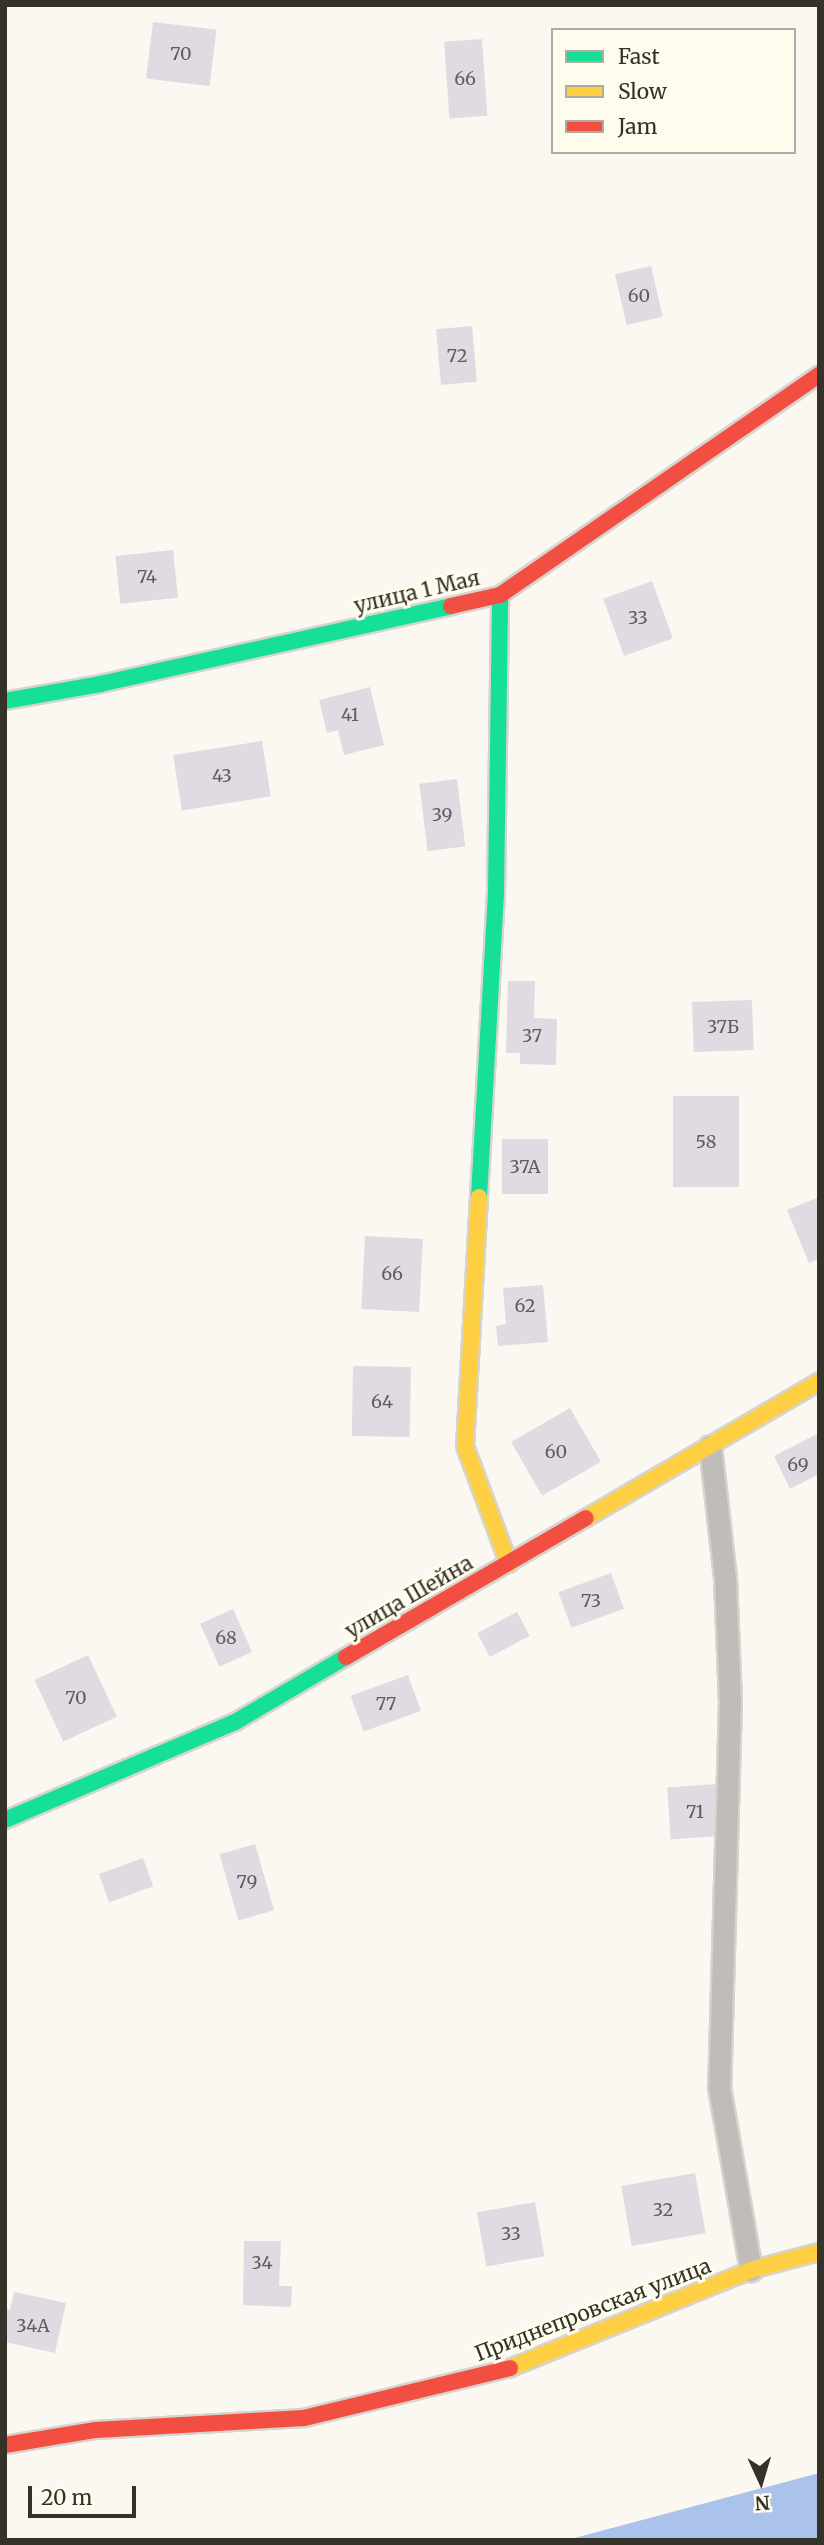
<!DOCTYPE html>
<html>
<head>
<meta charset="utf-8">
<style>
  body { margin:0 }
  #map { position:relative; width:824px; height:2545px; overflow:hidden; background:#faf8f0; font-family:Merriweather,serif }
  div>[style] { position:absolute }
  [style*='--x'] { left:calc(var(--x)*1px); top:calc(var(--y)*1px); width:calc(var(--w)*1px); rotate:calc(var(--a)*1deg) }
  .water>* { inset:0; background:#abc3ea }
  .building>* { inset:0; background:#e2dae3; transform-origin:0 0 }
  .roads { filter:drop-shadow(2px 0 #d6d4cd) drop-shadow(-2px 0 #d6d4cd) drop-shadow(0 2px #d6d4cd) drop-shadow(0 -2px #d6d4cd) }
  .lane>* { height:21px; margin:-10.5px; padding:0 10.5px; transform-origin:10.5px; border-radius:10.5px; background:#bfbcba }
  .fast>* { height:16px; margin:-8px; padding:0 8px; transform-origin:8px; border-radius:8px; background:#16e098 }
  .slow>* { height:16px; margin:-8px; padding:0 8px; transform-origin:8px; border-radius:8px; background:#ffcf43 }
  .jam>* { height:16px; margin:-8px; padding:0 8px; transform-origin:8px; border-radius:8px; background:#f24e42 }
  span { translate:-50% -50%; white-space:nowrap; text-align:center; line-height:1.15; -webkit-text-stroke:6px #fefcec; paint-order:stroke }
  .number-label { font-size:18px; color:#605d58 }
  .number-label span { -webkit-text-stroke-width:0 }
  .street-label { font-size:21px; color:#353329 }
  .frame { position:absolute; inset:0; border:7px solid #353329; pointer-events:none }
  .legend { position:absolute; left:551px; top:28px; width:245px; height:126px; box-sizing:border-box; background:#fefcec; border:2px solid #aeac9e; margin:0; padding:9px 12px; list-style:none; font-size:21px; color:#353329 }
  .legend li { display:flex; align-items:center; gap:14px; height:35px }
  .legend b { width:35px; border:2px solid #aeac9e }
  .north { position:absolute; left:726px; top:2447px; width:70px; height:70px; -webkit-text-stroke:5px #fefcec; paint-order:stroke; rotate:176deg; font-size:19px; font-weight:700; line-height:28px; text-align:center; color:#353329 }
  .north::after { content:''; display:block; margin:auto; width:24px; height:32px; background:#353329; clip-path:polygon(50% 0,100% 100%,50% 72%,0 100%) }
  .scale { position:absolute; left:28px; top:2486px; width:108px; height:32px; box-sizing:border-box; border:4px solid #353329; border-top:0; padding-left:9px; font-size:21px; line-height:24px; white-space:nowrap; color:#353329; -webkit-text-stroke:5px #fefcec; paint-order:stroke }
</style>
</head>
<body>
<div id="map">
  <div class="water">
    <i style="clip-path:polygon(819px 2473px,819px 2540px,567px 2540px)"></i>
  </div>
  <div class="building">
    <i style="left:153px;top:22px;width:64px;height:57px;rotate:7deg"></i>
    <i style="left:482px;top:39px;width:77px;height:38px;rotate:86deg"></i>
    <i style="left:651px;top:266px;width:52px;height:37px;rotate:77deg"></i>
    <i style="left:472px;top:326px;width:56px;height:36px;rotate:85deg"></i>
    <i style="left:173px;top:550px;width:48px;height:58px;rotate:84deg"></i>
    <i style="left:652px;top:581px;width:61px;height:52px;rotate:70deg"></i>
    <i style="clip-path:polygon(370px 687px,384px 745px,344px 755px,338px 730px,327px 733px,319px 700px)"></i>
    <i style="left:262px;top:741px;width:56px;height:90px;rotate:81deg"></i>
    <i style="left:457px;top:779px;width:68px;height:38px;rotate:83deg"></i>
    <i style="clip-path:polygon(508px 981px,535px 981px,534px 1018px,557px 1019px,556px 1065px,520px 1064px,520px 1053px,506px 1053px)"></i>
    <i style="left:752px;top:1000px;width:50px;height:60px;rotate:88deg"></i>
    <i style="left:673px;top:1096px;width:66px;height:91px"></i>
    <i style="left:502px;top:1139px;width:46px;height:55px"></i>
    <i style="clip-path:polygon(819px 1197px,819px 1259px,809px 1263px,787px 1210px)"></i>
    <i style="left:365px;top:1236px;width:58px;height:73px;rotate:3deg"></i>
    <i style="clip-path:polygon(543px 1285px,548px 1342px,498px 1346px,496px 1326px,506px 1324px,503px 1288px)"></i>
    <i style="left:353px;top:1366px;width:58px;height:70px;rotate:1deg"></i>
    <i style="left:570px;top:1408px;width:62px;height:68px;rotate:60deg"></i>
    <i style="clip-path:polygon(819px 1433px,819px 1474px,790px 1489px,774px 1456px)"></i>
    <i style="left:611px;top:1573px;width:38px;height:56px;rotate:70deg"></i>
    <i style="left:233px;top:1609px;width:47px;height:36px;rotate:66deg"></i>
    <i style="left:517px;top:1612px;width:27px;height:45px;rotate:62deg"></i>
    <i style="left:88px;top:1655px;width:68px;height:59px;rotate:65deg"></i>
    <i style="left:408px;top:1675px;width:38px;height:61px;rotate:70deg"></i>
    <i style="left:718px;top:1784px;width:52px;height:51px;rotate:86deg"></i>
    <i style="left:255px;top:1844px;width:69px;height:37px;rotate:74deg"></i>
    <i style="left:143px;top:1858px;width:30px;height:47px;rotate:70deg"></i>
    <i style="left:695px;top:2173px;width:61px;height:75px;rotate:80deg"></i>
    <i style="left:535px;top:2202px;width:55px;height:59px;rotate:80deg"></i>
    <i style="clip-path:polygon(244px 2241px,281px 2241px,279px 2286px,292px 2286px,291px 2307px,243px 2305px)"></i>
    <i style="clip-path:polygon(14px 2292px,66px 2303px,55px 2353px,5px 2342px,5px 2309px,10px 2310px)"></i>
  </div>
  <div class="roads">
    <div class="lane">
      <i style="--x:710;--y:1446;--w:133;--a:83.5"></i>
      <i style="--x:725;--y:1578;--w:123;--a:87.7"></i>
      <i style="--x:730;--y:1701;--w:386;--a:91.6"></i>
      <i style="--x:719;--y:2087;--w:186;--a:80.1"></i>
    </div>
    <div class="fast">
      <i style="--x:5;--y:701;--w:97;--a:-10.1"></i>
      <i style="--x:100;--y:684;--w:360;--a:-12.5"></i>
      <i style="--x:479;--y:1197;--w:305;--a:-86.8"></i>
      <i style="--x:496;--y:892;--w:297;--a:-89.2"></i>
      <i style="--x:5;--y:1820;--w:250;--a:-23.1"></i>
      <i style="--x:235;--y:1722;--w:129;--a:-30.4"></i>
    </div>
    <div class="slow">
      <i style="--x:479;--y:1197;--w:249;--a:93.2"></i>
      <i style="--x:465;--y:1446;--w:126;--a:69.6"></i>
      <i style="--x:586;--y:1518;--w:270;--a:-30.3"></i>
      <i style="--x:510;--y:2368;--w:260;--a:-22.1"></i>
      <i style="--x:751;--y:2270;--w:70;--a:-14.8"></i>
    </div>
    <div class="jam">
      <i style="--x:451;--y:606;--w:50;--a:-12.7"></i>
      <i style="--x:500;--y:595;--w:388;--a:-34.6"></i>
      <i style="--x:346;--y:1657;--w:277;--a:-30.1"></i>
      <i style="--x:5;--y:2445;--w:92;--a:-9.4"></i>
      <i style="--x:96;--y:2430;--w:208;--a:-3.3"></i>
      <i style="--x:304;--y:2418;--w:212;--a:-13.6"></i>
    </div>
  </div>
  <div class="number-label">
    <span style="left:181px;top:54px">70</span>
    <span style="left:465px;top:79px">66</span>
    <span style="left:639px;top:296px">60</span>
    <span style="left:457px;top:356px">72</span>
    <span style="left:147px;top:577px">74</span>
    <span style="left:638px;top:618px">33</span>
    <span style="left:350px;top:715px">41</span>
    <span style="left:222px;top:776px">43</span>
    <span style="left:442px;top:815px">39</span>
    <span style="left:723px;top:1027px">37Б</span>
    <span style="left:532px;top:1036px">37</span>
    <span style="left:706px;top:1142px">58</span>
    <span style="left:525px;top:1167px">37А</span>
    <span style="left:392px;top:1274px">66</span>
    <span style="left:525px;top:1306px">62</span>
    <span style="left:382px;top:1402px">64</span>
    <span style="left:556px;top:1452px">60</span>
    <span style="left:798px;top:1465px">69</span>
    <span style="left:591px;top:1601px">73</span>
    <span style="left:226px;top:1638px">68</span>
    <span style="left:76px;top:1698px">70</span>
    <span style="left:386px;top:1704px">77</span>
    <span style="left:695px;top:1812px">71</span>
    <span style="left:247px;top:1882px">79</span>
    <span style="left:663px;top:2210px">32</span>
    <span style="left:511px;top:2234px">33</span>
    <span style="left:262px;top:2263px">34</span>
    <span style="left:33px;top:2326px">34А</span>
  </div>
  <div class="street-label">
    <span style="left:417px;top:592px;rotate:-13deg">улица 1 Мая</span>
    <span style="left:409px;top:1597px;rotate:-30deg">улица Шейна</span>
    <span style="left:593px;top:2310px;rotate:-21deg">Приднепровская улица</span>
  </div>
  <div class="frame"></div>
  <ul class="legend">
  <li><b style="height:9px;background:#16e098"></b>Fast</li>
  <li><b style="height:9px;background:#ffcf43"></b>Slow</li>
  <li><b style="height:9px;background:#f24e42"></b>Jam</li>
  </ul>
  <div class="north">N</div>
  <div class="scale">20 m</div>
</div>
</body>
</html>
